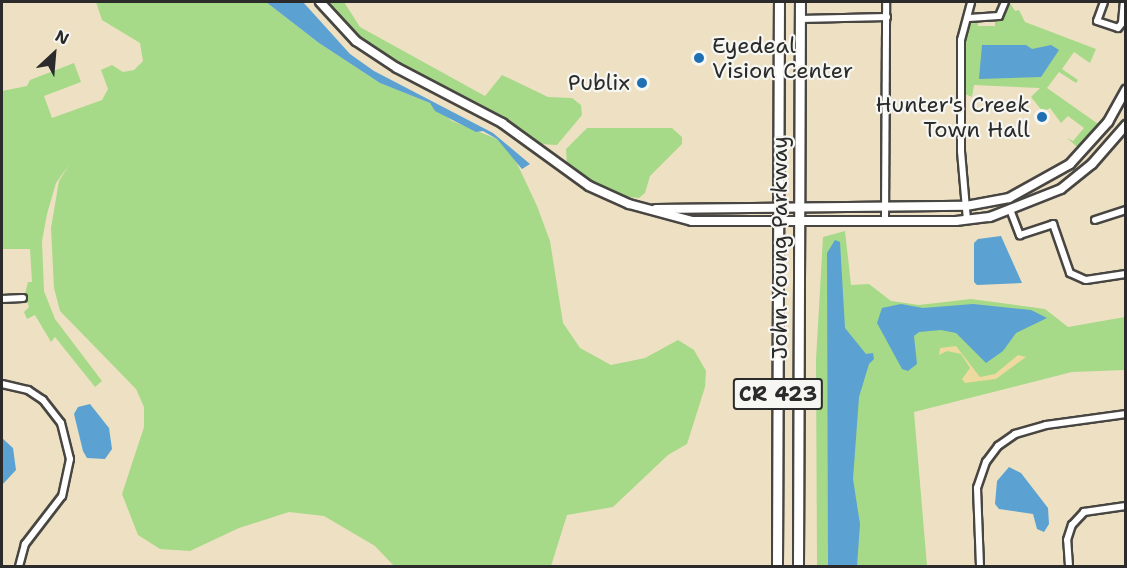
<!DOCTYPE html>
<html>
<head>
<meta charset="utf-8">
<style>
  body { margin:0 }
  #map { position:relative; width:1127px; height:568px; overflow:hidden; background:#eee1c3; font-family:"Shantell Sans",sans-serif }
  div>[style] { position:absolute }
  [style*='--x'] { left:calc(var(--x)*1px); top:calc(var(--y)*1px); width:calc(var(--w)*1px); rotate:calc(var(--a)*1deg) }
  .green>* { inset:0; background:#a6d988 }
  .sand>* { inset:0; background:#eeda9e }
  .water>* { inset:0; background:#5ba1d1 }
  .roads { filter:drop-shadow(2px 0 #484642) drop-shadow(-2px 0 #484642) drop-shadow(0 2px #484642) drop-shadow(0 -2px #484642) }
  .minor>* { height:6px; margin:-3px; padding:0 3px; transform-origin:3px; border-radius:3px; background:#fff }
  .tertiary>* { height:8px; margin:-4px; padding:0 4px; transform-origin:4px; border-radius:4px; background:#fff }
  .trunk>* { height:9px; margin:-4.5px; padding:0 4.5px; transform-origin:4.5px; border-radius:4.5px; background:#fff }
  .dots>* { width:16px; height:16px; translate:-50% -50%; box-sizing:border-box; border:3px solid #f6f6f2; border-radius:50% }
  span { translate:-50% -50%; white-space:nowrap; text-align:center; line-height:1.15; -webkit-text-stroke:4.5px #f6f6f2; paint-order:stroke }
  .shield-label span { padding:2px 4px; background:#f6f6f2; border:2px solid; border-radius:4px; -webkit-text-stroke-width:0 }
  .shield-label { font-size:21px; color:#2b2b2b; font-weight:700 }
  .poi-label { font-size:22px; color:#2b2b2b }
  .left { translate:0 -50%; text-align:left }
  .right { translate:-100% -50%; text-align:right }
  .street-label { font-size:22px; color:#2b2b2b }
  .frame { position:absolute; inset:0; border:3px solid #2b2b2b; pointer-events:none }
  .north { position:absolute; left:24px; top:24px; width:60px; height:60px; -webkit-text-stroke:4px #f6f6f2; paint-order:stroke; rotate:26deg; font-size:16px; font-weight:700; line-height:24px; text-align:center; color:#2b2b2b }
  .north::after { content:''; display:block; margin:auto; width:21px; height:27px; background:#2b2b2b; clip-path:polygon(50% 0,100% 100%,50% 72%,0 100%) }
</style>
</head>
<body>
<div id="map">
  <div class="green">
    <i style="clip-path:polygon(96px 2px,266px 2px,319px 43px,380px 83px,430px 103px,452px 121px,497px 139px,515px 159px,537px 206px,550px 241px,563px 323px,580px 348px,611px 365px,645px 358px,678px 340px,694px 350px,706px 371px,705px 387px,687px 444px,668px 455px,613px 507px,567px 515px,551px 566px,394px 566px,375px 546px,324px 516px,289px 512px,239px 528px,190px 551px,160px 549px,138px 535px,122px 494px,144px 427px,144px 407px,136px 389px,60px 311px,54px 288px,51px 228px,59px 181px,69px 165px,56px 183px,47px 214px,42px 241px,44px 291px,55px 319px,102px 381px,95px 387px,55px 337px,51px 342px,35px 315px,27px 319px,24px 312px,29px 307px,25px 294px,28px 282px,32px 282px,30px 249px,2px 249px,2px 91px,27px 86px,30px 80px,74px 63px,81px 82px,44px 96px,52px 118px,102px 100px,108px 89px,101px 70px,112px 65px,123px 72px,134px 70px,143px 61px,140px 43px,102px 20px)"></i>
    <i style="clip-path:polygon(330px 2px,344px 2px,360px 27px,485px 96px,502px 75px,548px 97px,572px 98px,581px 105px,582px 115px,557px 145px,540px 144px,482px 105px,411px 69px,362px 39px,339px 17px)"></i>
    <i style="clip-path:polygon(1010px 3px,1015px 11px,1019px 10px,1025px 22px,1096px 49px,1090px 63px,1074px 52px,1062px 69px,1078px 80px,1076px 83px,1059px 72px,1047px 88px,1101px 126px,1082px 146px,1076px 146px,1067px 138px,1073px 141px,1084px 128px,1068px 116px,1061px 123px,1050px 108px,1043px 112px,1031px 97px,1040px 88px,974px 85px,972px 97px,965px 94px,965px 37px,972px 21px,978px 21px,978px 26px,995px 26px,995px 20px,1001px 19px)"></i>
    <i style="clip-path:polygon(587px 128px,672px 128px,682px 137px,682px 144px,650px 176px,645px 193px,639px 198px,629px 197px,604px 188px,567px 165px,566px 149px)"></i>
    <i style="clip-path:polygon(845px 231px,851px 285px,869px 284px,891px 301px,919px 305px,971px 299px,1045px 309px,1068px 327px,1125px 317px,1125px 370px,1072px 372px,914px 412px,927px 566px,817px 566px,816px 360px,823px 237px)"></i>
  </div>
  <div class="sand">
    <i style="clip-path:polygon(956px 346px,980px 377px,995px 374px,1018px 355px,1026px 357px,996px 379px,965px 383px,962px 379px,970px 368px,961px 354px,947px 351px,939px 355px,940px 348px)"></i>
  </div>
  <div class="water">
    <i style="clip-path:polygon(266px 2px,303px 2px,350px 54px,374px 71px,493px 133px,530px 164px,522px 169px,497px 139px,483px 131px,476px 132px,435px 111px,430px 103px,380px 83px,319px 43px)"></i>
    <i style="clip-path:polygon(982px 45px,1026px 45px,1032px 49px,1051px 45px,1059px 50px,1041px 77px,979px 79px)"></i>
    <i style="clip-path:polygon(1001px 236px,1022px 283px,977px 285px,974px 282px,974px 243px,978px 239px)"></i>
    <i style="clip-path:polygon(835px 240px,840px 242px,845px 328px,866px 354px,873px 353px,874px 359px,869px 364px,859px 397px,853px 479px,860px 524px,857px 566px,828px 566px,827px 253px)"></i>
    <i style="clip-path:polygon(901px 304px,923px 308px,973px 304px,1031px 310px,1047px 318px,1016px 333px,1003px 351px,986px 363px,956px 333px,941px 330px,919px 332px,914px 336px,917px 364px,908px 371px,902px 369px,877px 323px,882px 308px)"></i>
    <i style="clip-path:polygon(90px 404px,109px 428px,112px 449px,105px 459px,87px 458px,83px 451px,74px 414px,78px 407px)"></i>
    <i style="clip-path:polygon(2px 438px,13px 448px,16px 470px,2px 485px)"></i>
    <i style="clip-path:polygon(1009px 467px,1021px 473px,1048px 508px,1049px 524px,1044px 532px,1037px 529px,1033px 514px,999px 509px,995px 504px,997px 481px)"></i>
  </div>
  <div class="roads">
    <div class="minor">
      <i style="--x:1104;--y:2;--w:20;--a:110"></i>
      <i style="--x:1097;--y:21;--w:22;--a:18"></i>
      <i style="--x:1118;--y:28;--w:6;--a:-51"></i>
      <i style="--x:1122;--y:23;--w:21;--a:-85"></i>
      <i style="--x:969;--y:18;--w:30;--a:-4"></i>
      <i style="--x:999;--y:16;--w:15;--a:-67"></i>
      <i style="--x:800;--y:19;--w:87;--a:-1.3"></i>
      <i style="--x:1011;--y:212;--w:25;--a:69"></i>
      <i style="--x:1020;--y:235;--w:35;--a:-18"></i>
      <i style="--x:1053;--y:224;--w:52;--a:70.9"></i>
      <i style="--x:1070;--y:273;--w:17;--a:24"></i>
      <i style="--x:1086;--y:280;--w:40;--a:-8.5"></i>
      <i style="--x:967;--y:220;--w:69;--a:-95"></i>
      <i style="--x:961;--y:151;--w:111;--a:-90"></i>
      <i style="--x:961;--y:40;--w:39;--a:-75"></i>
      <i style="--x:1095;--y:220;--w:33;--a:-18"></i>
      <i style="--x:885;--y:221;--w:219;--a:-89.7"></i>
      <i style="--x:2;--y:299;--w:21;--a:-3"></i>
      <i style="--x:2;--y:384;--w:27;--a:13"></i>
      <i style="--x:28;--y:390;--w:18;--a:34"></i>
      <i style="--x:43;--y:400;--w:29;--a:52"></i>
      <i style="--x:61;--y:423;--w:37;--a:76"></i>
      <i style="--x:70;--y:459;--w:38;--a:102"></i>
      <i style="--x:62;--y:496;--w:61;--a:127.6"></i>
      <i style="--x:25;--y:544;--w:23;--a:105"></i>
      <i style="--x:980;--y:566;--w:78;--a:-92.2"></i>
      <i style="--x:977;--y:488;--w:28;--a:-71"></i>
      <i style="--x:986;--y:462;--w:20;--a:-53"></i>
      <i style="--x:998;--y:446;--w:21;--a:-35"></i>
      <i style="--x:1015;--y:434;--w:32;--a:-16"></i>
      <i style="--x:1046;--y:425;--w:81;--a:-7.8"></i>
      <i style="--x:1069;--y:566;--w:26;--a:-94"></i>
      <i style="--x:1067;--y:540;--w:16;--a:-72"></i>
      <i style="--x:1072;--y:525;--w:18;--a:-47"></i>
      <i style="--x:1084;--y:512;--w:42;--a:-8.1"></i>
    </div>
    <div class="tertiary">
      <i style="--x:320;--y:2;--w:53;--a:47.3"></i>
      <i style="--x:356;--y:41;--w:49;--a:33.4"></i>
      <i style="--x:397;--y:68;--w:119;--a:27.6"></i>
      <i style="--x:502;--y:123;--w:107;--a:35.9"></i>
      <i style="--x:589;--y:186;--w:44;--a:24.2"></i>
      <i style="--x:629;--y:204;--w:65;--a:15.1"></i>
      <i style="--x:692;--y:221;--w:264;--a:0"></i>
      <i style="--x:956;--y:221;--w:34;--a:-7"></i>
      <i style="--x:990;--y:217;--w:76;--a:-21.5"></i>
      <i style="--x:1061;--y:189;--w:40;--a:-39"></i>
      <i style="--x:1092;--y:164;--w:52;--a:-48.9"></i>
      <i style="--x:656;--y:209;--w:310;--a:-0.6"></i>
      <i style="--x:966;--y:206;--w:44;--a:-10.5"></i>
      <i style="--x:1009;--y:198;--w:70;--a:-29.1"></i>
      <i style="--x:1070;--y:164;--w:57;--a:-47.9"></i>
      <i style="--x:1108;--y:122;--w:37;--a:-61"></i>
    </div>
    <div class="trunk">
      <i style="--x:777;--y:566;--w:564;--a:-89.8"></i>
      <i style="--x:798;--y:566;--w:564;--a:-89.8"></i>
    </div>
  </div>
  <div class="dots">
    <i style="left:699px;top:58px;background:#1f6fb2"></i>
    <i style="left:642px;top:83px;background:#1f6fb2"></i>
    <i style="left:1042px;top:117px;background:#1f6fb2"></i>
  </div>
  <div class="shield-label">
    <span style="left:778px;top:394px">CR 423</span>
  </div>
  <div class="poi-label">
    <span class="left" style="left:712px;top:58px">Eyedeal<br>Vision Center</span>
    <span class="right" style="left:630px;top:83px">Publix</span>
    <span class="right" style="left:1030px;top:117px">Hunter's Creek<br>Town Hall</span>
  </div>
  <div class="street-label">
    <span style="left:780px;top:248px;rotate:-90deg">John Young Parkway</span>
  </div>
  <div class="frame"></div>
  <div class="north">N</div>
</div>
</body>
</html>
